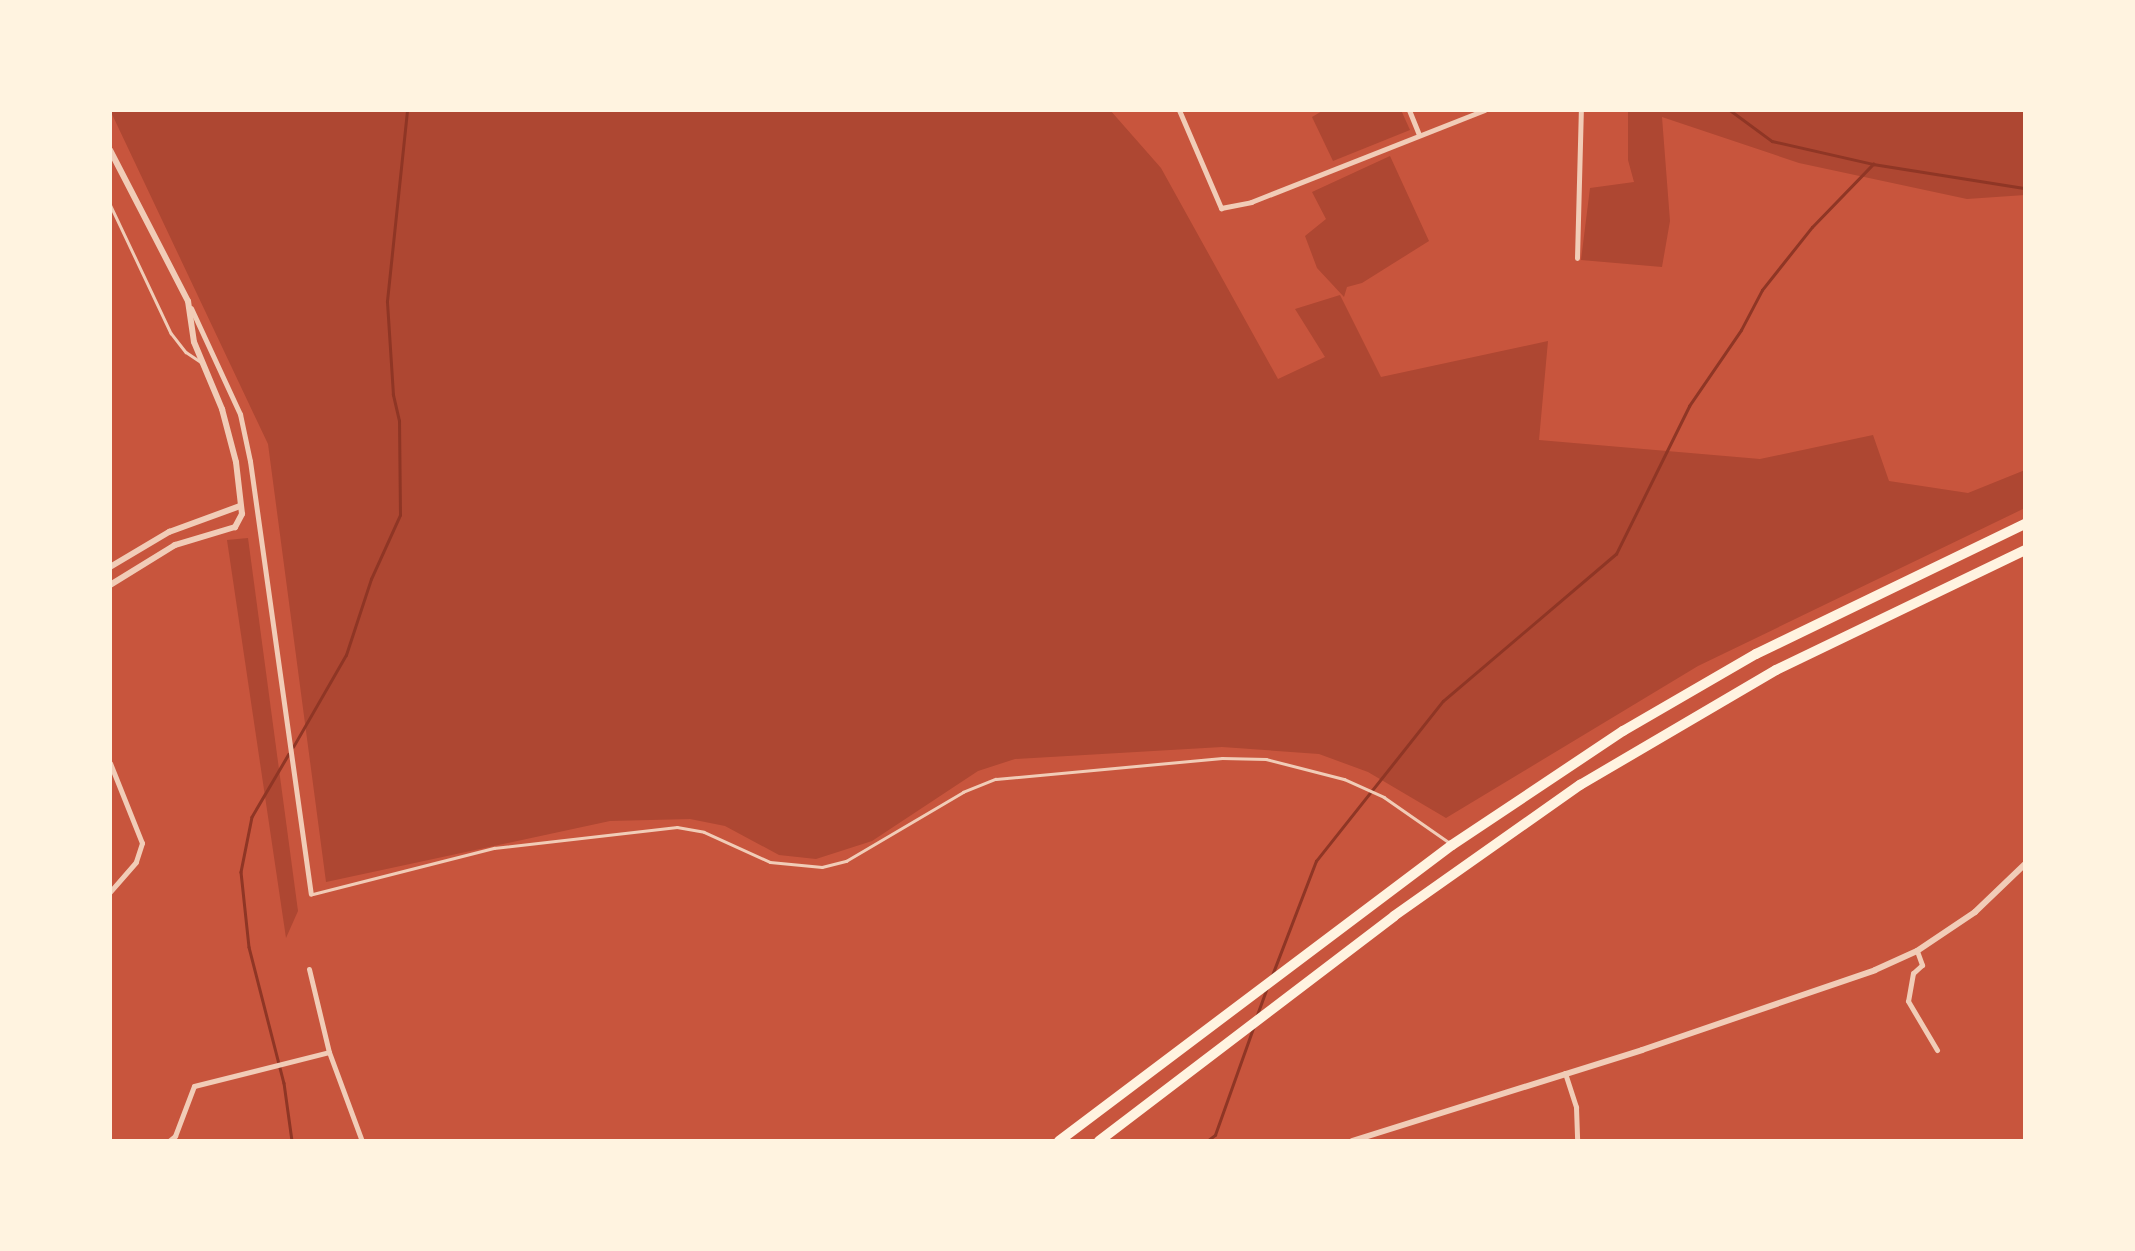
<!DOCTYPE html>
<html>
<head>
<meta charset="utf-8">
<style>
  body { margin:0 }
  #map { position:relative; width:2135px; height:1251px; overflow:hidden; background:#c8553d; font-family:"Fira Sans",sans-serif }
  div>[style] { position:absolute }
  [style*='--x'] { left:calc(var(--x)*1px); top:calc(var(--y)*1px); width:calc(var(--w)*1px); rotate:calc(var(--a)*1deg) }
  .green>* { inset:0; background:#ae4732 }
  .stream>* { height:2.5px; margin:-1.25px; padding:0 1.25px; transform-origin:1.25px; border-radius:1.25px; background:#8f3625 }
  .service>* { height:2.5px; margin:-1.25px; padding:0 1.25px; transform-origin:1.25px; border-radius:1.25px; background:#f1ccb7 }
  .minor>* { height:5px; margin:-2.5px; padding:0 2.5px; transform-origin:2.5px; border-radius:2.5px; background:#f1ccb7 }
  .tertiary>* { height:6px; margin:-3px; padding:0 3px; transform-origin:3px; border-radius:3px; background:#f1ccb7 }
  .motorway>* { height:10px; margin:-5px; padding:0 5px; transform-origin:5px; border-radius:5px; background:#fff3e0 }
  span { translate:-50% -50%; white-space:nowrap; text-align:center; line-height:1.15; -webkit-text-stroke:8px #fff3e0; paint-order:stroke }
  .frame { position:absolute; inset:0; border:112px solid #fff3e0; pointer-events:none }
</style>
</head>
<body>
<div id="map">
  <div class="green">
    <i style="clip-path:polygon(110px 110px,1110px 110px,1161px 168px,1278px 379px,1325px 357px,1295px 309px,1340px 295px,1381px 377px,1548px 341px,1539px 440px,1760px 459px,1873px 435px,1889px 481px,1968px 493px,2025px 470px,2025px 508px,1698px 666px,1446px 818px,1368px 772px,1319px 754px,1222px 747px,1015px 759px,978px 771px,872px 841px,816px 859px,779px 855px,725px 826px,690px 819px,610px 821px,326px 882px,268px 444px)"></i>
    <i style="clip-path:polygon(1324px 110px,1401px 110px,1410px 130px,1333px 161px,1312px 117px)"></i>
    <i style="clip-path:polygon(1628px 110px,2025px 110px,2025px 195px,1967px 199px,1799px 163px,1662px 117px,1670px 221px,1662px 267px,1581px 260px,1590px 188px,1634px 182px,1628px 160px)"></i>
    <i style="clip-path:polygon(1390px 156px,1429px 241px,1362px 283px,1347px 287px,1344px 297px,1317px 268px,1305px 236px,1326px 219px,1312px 192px)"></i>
    <i style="clip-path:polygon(248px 538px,298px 911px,286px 938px,227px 540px)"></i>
  </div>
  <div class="stream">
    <i style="--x:1730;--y:110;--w:52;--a:36.4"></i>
    <i style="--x:1772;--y:141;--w:104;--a:12.8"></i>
    <i style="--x:1873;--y:164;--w:154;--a:9"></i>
    <i style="--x:293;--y:747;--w:106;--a:-60.1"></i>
    <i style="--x:346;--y:655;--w:80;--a:-71.8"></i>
    <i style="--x:371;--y:579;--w:70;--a:-65.6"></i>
    <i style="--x:400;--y:515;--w:94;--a:-90.6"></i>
    <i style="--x:399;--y:421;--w:27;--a:-103"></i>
    <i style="--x:393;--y:395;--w:94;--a:-93.7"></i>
    <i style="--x:387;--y:301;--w:192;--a:-84"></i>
    <i style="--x:289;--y:754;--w:73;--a:120.4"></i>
    <i style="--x:252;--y:817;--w:56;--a:101.3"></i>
    <i style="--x:241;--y:872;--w:75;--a:83.9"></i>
    <i style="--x:249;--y:947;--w:140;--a:75.6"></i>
    <i style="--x:284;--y:1083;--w:59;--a:82.1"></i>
    <i style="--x:1271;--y:978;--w:125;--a:-69"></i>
    <i style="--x:1316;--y:861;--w:204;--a:-51.6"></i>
    <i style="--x:1443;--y:701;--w:227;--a:-40.4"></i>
    <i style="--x:1616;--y:554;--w:165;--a:-63.7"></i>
    <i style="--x:1689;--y:406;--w:92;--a:-55.6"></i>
    <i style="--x:1741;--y:330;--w:45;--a:-62.3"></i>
    <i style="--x:1762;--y:290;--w:80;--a:-51.6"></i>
    <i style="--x:1812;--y:227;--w:88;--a:-45.9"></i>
    <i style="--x:1257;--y:1015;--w:27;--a:-70"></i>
    <i style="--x:1207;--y:1141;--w:10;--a:-37"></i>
    <i style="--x:1215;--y:1135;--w:114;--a:-70.4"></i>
  </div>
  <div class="service">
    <i style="--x:110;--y:204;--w:143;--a:64.7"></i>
    <i style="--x:171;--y:333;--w:24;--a:52"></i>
    <i style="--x:186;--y:352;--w:18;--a:34"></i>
    <i style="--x:313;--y:894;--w:187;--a:-14.3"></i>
    <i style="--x:494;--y:848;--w:184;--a:-6.5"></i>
    <i style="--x:677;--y:827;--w:27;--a:10"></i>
    <i style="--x:704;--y:832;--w:72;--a:24.4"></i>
    <i style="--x:770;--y:862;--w:52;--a:5.5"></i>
    <i style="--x:822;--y:867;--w:25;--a:-14"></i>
    <i style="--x:846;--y:861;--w:136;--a:-30.5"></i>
    <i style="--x:963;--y:792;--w:35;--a:-22"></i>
    <i style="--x:996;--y:779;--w:227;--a:-5.3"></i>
    <i style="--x:1222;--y:758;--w:44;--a:1.3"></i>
    <i style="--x:1266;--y:759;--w:81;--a:14.4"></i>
    <i style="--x:1344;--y:779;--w:44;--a:24.2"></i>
    <i style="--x:1384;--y:797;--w:80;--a:34.9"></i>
  </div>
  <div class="minor">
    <i style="--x:1179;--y:110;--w:107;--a:66.8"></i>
    <i style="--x:1221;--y:208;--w:31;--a:-11"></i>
    <i style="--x:1251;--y:202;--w:251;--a:-21.5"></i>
    <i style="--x:1409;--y:110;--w:27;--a:68"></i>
    <i style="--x:1577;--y:258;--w:148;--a:-88.5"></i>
    <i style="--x:191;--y:308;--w:117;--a:65.2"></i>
    <i style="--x:240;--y:414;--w:48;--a:78"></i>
    <i style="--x:250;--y:461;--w:437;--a:82"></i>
    <i style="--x:110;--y:763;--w:86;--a:68.2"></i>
    <i style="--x:142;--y:843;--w:20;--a:108"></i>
    <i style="--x:136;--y:862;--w:40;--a:131"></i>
    <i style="--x:1917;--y:951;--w:15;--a:70"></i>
    <i style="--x:1922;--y:965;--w:12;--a:138"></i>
    <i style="--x:1913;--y:973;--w:28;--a:100"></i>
    <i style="--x:1908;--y:1001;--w:57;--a:59.4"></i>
    <i style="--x:309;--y:969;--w:85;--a:76.5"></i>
    <i style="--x:329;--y:1052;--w:95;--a:69.7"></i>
    <i style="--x:1565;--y:1073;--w:36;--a:72"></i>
    <i style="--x:1576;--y:1107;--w:34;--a:88"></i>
    <i style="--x:169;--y:1141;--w:8;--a:-40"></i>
    <i style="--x:175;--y:1136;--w:53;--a:-69.2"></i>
    <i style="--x:194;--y:1086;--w:139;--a:-14.1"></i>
  </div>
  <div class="tertiary">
    <i style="--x:110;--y:150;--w:170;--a:62.7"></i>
    <i style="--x:188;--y:301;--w:41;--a:81.7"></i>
    <i style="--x:194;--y:342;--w:73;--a:67.3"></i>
    <i style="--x:222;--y:409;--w:55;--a:75.2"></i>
    <i style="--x:236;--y:462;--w:52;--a:83.4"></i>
    <i style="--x:242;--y:514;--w:15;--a:118"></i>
    <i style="--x:235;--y:527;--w:63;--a:163.3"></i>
    <i style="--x:175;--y:545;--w:76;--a:148.4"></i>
    <i style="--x:110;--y:567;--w:69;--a:-30.7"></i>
    <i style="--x:169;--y:532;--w:76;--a:-20.1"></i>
    <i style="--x:1352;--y:1141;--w:304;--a:-17.4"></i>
    <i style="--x:1642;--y:1050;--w:246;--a:-18.9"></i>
    <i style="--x:1875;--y:970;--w:46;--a:-24.3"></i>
    <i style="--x:1917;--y:951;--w:70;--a:-33.9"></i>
    <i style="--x:1975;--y:912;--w:69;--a:-43.8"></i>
  </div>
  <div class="motorway">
    <i style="--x:1059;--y:1141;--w:492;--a:-37"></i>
    <i style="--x:1452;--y:845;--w:206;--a:-33.7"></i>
    <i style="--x:1623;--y:731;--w:154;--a:-30.1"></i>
    <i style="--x:1756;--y:654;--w:299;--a:-25.8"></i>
    <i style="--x:1099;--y:1141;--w:371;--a:-37.3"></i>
    <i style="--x:1394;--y:916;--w:228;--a:-35.2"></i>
    <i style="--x:1580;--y:785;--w:227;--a:-30.4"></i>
    <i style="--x:1776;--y:670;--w:276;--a:-25.7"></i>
  </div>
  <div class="frame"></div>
</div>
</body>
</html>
